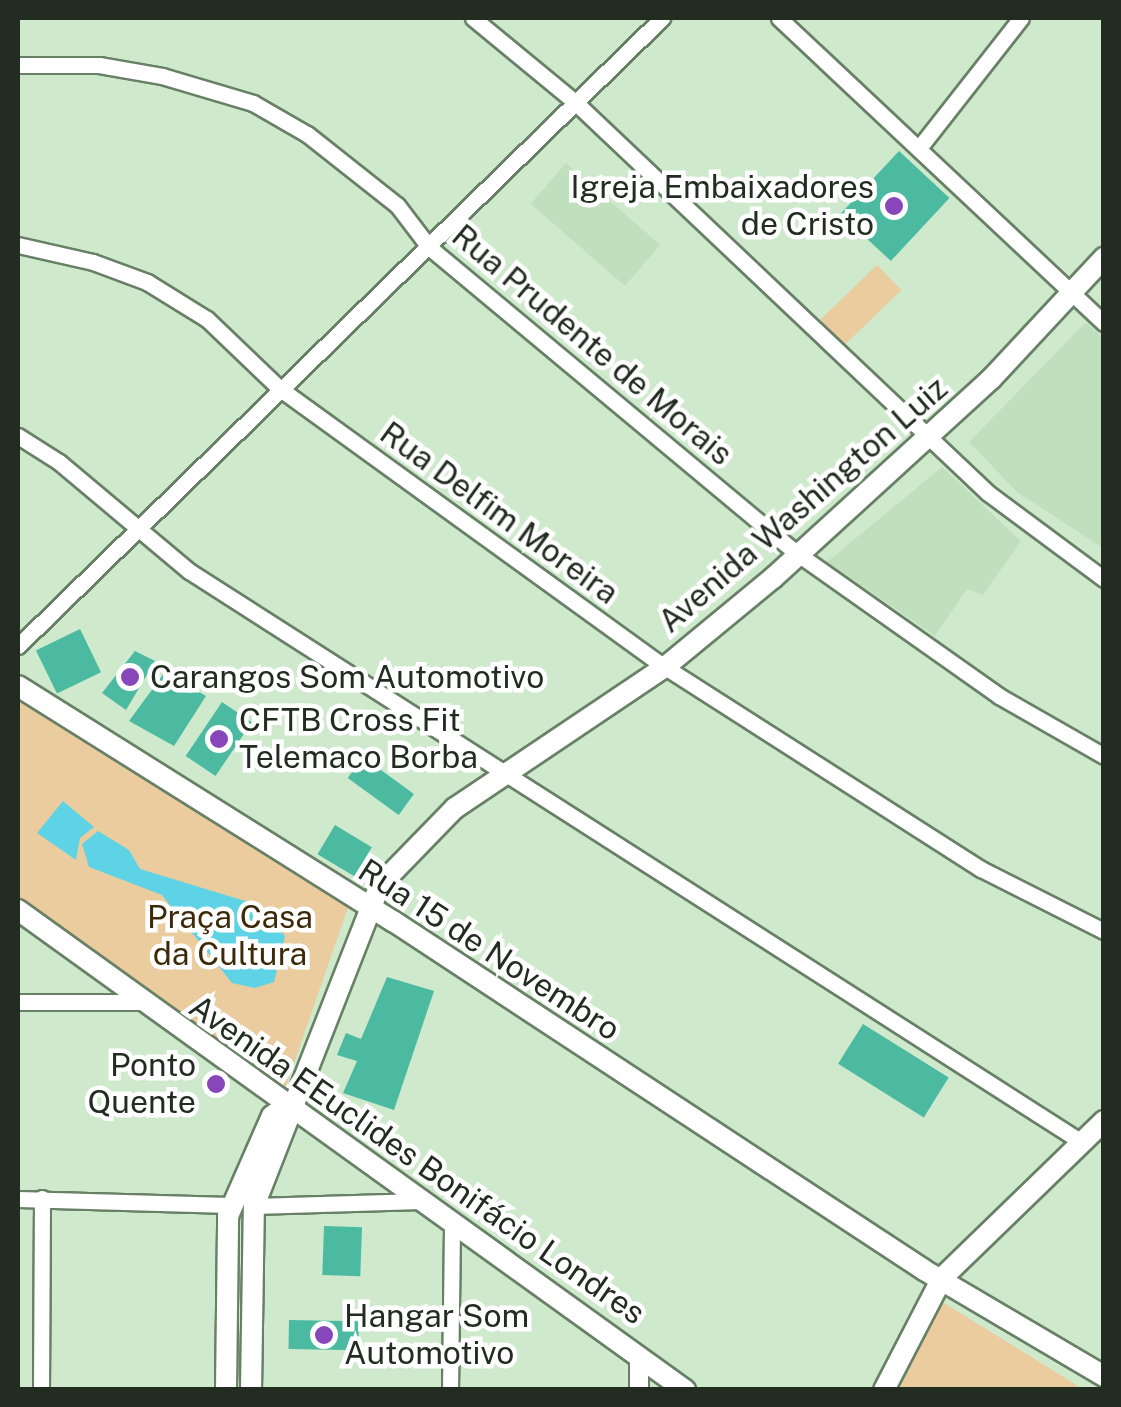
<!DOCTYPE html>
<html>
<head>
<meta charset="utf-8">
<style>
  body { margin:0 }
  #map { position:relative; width:1121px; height:1407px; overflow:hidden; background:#cee9cc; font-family:"Public Sans",sans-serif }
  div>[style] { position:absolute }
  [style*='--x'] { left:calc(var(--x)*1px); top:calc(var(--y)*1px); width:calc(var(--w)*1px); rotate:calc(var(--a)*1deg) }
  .built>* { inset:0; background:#c0e0bd; transform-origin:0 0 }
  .green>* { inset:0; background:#eacc9f; transform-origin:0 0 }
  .water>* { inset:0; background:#5dd3e5 }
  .building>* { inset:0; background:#4bbaa1; transform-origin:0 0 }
  .roads { filter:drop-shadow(2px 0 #688066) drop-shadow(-2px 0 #688066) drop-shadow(0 2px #688066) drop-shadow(0 -2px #688066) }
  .minor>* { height:15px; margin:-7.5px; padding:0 7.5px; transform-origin:7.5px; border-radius:7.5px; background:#fff }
  .tertiary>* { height:18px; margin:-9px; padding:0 9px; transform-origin:9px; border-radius:9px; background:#fff }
  .secondary>* { height:20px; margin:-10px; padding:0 10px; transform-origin:10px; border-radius:10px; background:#fff }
  .dots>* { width:28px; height:28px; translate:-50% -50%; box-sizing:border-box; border:5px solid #fff; border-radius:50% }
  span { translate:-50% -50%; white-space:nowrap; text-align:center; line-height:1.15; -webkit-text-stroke:9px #fff; paint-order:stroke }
  .poi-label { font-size:32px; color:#222c21 }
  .right { translate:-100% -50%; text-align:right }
  .left { translate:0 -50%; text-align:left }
  .street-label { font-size:32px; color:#222c21 }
  .park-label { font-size:32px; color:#3d2907 }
  .frame { position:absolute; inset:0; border:20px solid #222c21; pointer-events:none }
</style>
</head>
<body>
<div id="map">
  <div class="built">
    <i style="left:566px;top:163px;width:125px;height:54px;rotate:41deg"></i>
    <i style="clip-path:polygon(1086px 322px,1103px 338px,1103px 548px,1017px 492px,969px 442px)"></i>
    <i style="clip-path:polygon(942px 467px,1021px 541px,983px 595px,967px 589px,935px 636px,827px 562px)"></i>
  </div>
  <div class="green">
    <i style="left:877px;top:265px;width:35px;height:79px;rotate:46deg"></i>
    <i style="clip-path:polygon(18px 694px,351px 899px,283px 1095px,18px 900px)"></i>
    <i style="clip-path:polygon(944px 1303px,1083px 1389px,891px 1390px,899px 1354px)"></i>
  </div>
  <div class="water">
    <i style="clip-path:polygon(63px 801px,94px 827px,80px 838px,76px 860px,37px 833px)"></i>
    <i style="clip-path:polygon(98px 831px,129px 850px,140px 869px,255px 904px,285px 936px,274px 982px,255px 988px,232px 983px,162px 895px,89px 867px,82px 844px)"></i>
  </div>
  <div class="building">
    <i style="left:899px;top:151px;width:69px;height:86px;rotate:43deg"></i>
    <i style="left:80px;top:629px;width:48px;height:49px;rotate:64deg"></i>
    <i style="clip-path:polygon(135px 651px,155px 661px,126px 710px,102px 693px)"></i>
    <i style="clip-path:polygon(165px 672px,206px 696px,174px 746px,129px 721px)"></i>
    <i style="left:222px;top:702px;width:36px;height:65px;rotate:34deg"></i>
    <i style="left:363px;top:757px;width:63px;height:26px;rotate:36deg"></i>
    <i style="left:335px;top:825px;width:43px;height:34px;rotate:31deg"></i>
    <i style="clip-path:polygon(387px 977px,434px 991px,394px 1110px,343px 1093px,357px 1061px,337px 1055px,346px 1033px,361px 1039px)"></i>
    <i style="left:863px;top:1024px;width:101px;height:47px;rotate:32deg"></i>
    <i style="left:324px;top:1226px;width:38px;height:49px;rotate:2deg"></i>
    <i style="left:289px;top:1320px;width:70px;height:29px;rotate:1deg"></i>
  </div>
  <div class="roads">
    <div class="minor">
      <i style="--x:473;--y:18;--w:134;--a:39.5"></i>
      <i style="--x:576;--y:103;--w:567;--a:43.43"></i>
      <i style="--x:988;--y:493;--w:144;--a:36.6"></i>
      <i style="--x:779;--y:18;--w:446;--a:43.2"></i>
      <i style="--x:18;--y:65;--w:81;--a:0"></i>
      <i style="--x:99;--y:65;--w:64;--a:9.9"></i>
      <i style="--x:162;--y:76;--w:95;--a:16.5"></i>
      <i style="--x:253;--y:103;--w:62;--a:29.9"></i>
      <i style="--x:307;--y:134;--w:115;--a:38.3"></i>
      <i style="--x:397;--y:205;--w:53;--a:52.7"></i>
      <i style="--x:429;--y:247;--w:480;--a:39.8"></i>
      <i style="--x:798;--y:554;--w:246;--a:35.2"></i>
      <i style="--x:999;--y:696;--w:121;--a:29.7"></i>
      <i style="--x:919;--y:148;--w:165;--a:-51.9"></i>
      <i style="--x:18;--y:245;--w:77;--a:12.8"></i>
      <i style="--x:93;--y:262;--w:58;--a:20.3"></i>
      <i style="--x:147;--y:282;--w:70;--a:31.7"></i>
      <i style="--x:207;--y:319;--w:100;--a:43.8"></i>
      <i style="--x:279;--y:388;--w:476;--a:35.9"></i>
      <i style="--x:665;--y:667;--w:375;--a:32.6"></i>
      <i style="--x:981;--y:869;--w:138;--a:26.8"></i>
      <i style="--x:18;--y:436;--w:49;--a:32.4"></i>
      <i style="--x:59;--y:462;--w:170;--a:40"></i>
      <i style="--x:189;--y:571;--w:1061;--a:32.61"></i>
      <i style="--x:18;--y:646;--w:900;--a:-44.28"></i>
      <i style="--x:18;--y:1002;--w:123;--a:0"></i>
      <i style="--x:18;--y:1199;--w:212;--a:1.6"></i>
      <i style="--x:254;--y:1206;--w:167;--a:-1.7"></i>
      <i style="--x:41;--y:1390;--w:192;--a:-89.7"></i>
      <i style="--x:450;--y:1390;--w:169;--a:-89.3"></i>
    </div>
    <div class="tertiary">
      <i style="--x:639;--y:1390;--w:34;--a:-90"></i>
    </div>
    <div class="secondary">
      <i style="--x:18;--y:686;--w:443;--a:32.1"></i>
      <i style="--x:393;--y:921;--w:635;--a:33.31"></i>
      <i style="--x:924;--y:1270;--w:209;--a:30.5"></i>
      <i style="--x:18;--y:910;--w:822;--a:35.74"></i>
      <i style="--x:226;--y:1390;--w:174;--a:-89.3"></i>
      <i style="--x:228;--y:1216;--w:109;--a:-66.3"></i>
      <i style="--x:272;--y:1116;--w:21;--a:-35"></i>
      <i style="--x:251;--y:1390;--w:184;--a:-89.1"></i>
      <i style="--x:254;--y:1206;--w:345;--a:-68.6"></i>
      <i style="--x:380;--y:885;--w:107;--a:-45.8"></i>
      <i style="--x:455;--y:808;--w:253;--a:-33.9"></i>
      <i style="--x:665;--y:667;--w:140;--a:-39.5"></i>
      <i style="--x:773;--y:578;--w:295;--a:-42.4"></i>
      <i style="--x:991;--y:379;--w:166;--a:-47"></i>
      <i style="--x:884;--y:1390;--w:126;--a:-62.6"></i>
      <i style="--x:942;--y:1278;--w:226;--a:-44.1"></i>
    </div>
  </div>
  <div class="dots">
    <i style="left:894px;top:206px;background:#8746ba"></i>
    <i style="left:130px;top:677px;background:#8746ba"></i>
    <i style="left:219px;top:739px;background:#8746ba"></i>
    <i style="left:216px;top:1084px;background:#8746ba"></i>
    <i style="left:324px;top:1335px;background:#8746ba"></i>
  </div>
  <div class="poi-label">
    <span class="right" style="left:874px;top:206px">Igreja Embaixadores<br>de Cristo</span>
    <span class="left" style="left:150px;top:677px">Carangos Som Automotivo</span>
    <span class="left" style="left:239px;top:739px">CFTB Cross Fit<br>Telemaco Borba</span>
    <span class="right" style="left:196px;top:1084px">Ponto<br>Quente</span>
    <span class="left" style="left:344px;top:1335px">Hangar Som<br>Automotivo</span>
  </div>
  <div class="street-label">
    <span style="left:592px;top:345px;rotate:40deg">Rua Prudente de Morais</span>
    <span style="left:803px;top:505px;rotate:-41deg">Avenida Washington Luiz</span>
    <span style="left:499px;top:513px;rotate:36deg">Rua Delfim Moreira</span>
    <span style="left:489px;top:950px;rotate:33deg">Rua 15 de Novembro</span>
    <span style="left:417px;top:1160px;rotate:35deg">Avenida EEuclides Bonifácio Londres</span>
  </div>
  <div class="park-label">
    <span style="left:230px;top:936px">Praça Casa<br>da Cultura</span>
  </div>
  <div class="frame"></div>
</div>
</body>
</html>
